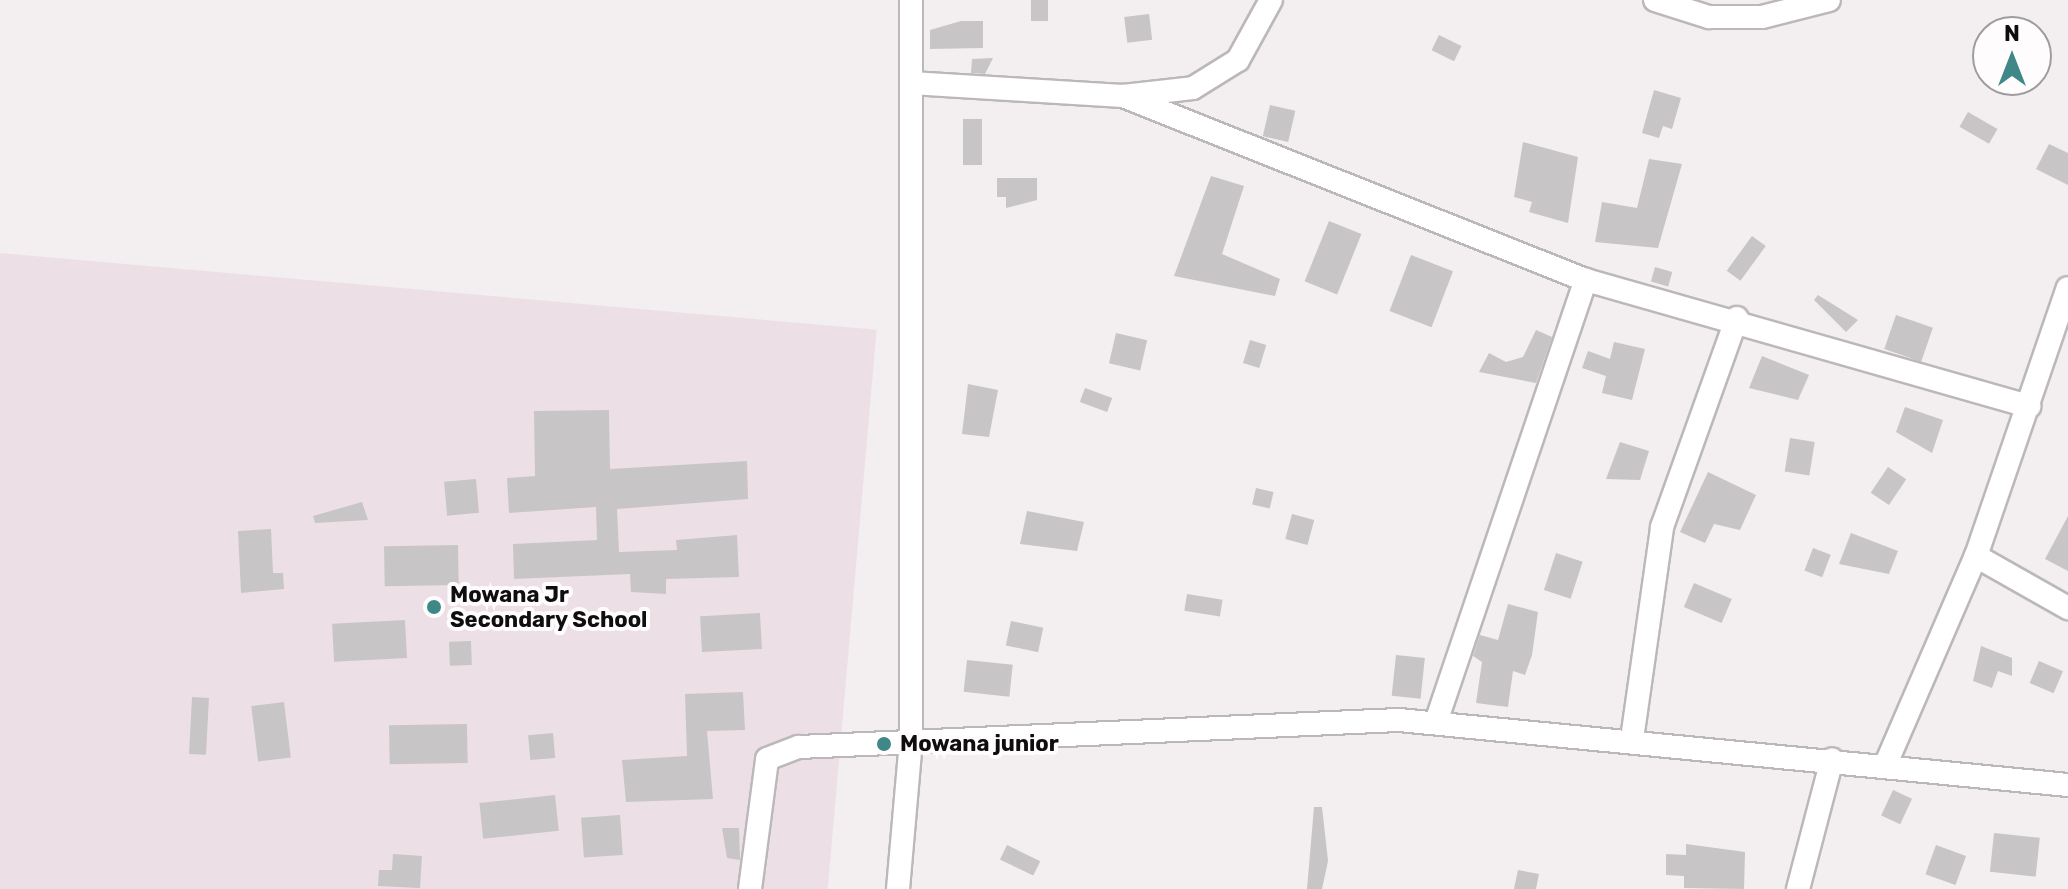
<!DOCTYPE html>
<html>
<head>
<meta charset="utf-8">
<style>
  body { margin:0 }
  #map { position:relative; width:2068px; height:889px; overflow:hidden; background:#f3eef0; font-family:Rubik,sans-serif }
  div>[style] { position:absolute }
  [style*='--x'] { left:calc(var(--x)*1px); top:calc(var(--y)*1px); width:calc(var(--w)*1px); rotate:calc(var(--a)*1deg) }
  .built>* { inset:0; background:#ece0e6; transform-origin:0 0 }
  .building>* { inset:0; background:#c8c5c6; transform-origin:0 0 }
  .roads { filter:drop-shadow(2px 0 #bcb8ba) drop-shadow(-2px 0 #bcb8ba) drop-shadow(0 2px #bcb8ba) drop-shadow(0 -2px #bcb8ba) }
  .minor>* { height:22px; margin:-11px; padding:0 11px; transform-origin:11px; border-radius:11px; background:#fff }
  .dots>* { width:22px; height:22px; translate:-50% -50%; box-sizing:border-box; border:4px solid #fffcfe; border-radius:50% }
  span { translate:-50% -50%; white-space:nowrap; text-align:center; line-height:1.15; -webkit-text-stroke:8px #fffcfe; paint-order:stroke }
  .poi-label { font-size:22px; color:#0f0d0e; font-weight:700 }
  .left { translate:0 -50%; text-align:left }
  .north { position:absolute; left:1972px; top:16px; width:80px; height:80px; box-sizing:border-box; background:#fffcfe; border:2px solid #9f9c9e; border-radius:50%; rotate:0deg; font-size:22px; font-weight:700; line-height:32px; text-align:center; color:#0f0d0e }
  .north::after { content:''; display:block; margin:auto; width:28px; height:36px; background:#408888; clip-path:polygon(50% 0,100% 100%,50% 72%,0 100%) }
</style>
</head>
<body>
<div id="map">
  <div class="built">
    <i style="left:0;top:253px;width:880px;height:636px;rotate:5deg"></i>
  </div>
  <div class="building">
    <i style="left:1031px;top:0;width:17px;height:21px"></i>
    <i style="left:1149px;top:14px;width:26px;height:25px;rotate:83deg"></i>
    <i style="clip-path:polygon(961px 21px,983px 21px,983px 48px,930px 49px,930px 30px)"></i>
    <i style="left:1439px;top:35px;width:25px;height:17px;rotate:26deg"></i>
    <i style="clip-path:polygon(993px 58px,985px 74px,971px 73px,972px 59px)"></i>
    <i style="clip-path:polygon(1654px 90px,1681px 98px,1672px 129px,1663px 126px,1659px 138px,1642px 133px)"></i>
    <i style="left:1270px;top:105px;width:26px;height:32px;rotate:13deg"></i>
    <i style="left:1968px;top:112px;width:34px;height:17px;rotate:30deg"></i>
    <i style="left:963px;top:119px;width:19px;height:46px"></i>
    <i style="clip-path:polygon(1523px 142px,1578px 157px,1568px 223px,1529px 212px,1532px 202px,1514px 197px)"></i>
    <i style="clip-path:polygon(2049px 144px,2068px 153px,2068px 185px,2036px 169px)"></i>
    <i style="clip-path:polygon(1649px 159px,1682px 164px,1658px 248px,1595px 242px,1602px 202px,1637px 208px)"></i>
    <i style="clip-path:polygon(1211px 176px,1244px 186px,1222px 254px,1280px 279px,1275px 296px,1174px 276px)"></i>
    <i style="clip-path:polygon(997px 178px,1037px 178px,1037px 200px,1006px 208px,1006px 197px,997px 197px)"></i>
    <i style="left:1329px;top:221px;width:35px;height:65px;rotate:22deg"></i>
    <i style="left:1752px;top:236px;width:17px;height:43px;rotate:36deg"></i>
    <i style="left:1411px;top:255px;width:45px;height:60px;rotate:21deg"></i>
    <i style="left:1655px;top:267px;width:18px;height:15px;rotate:16deg"></i>
    <i style="clip-path:polygon(1818px 295px,1858px 320px,1846px 332px,1814px 300px)"></i>
    <i style="left:1896px;top:315px;width:39px;height:36px;rotate:19deg"></i>
    <i style="clip-path:polygon(1536px 330px,1552px 337px,1536px 383px,1479px 372px,1489px 353px,1506px 362px,1523px 357px)"></i>
    <i style="left:1116px;top:333px;width:32px;height:31px;rotate:13deg"></i>
    <i style="left:1250px;top:340px;width:17px;height:24px;rotate:17deg"></i>
    <i style="clip-path:polygon(1614px 342px,1645px 349px,1632px 400px,1602px 393px,1606px 376px,1582px 368px,1588px 351px,1610px 359px)"></i>
    <i style="clip-path:polygon(1762px 356px,1809px 375px,1798px 400px,1749px 388px)"></i>
    <i style="clip-path:polygon(968px 384px,998px 390px,989px 437px,962px 434px)"></i>
    <i style="left:1085px;top:388px;width:29px;height:15px;rotate:20deg"></i>
    <i style="clip-path:polygon(1905px 407px,1943px 420px,1932px 453px,1896px 432px)"></i>
    <i style="clip-path:polygon(609px 410px,610px 469px,747px 461px,748px 499px,617px 509px,619px 552px,677px 550px,676px 540px,737px 535px,739px 577px,666px 579px,666px 594px,631px 592px,630px 574px,514px 579px,513px 544px,597px 540px,596px 507px,509px 513px,507px 478px,535px 476px,534px 411px)"></i>
    <i style="left:1790px;top:438px;width:25px;height:34px;rotate:9deg"></i>
    <i style="clip-path:polygon(1620px 442px,1649px 451px,1640px 480px,1606px 479px)"></i>
    <i style="left:1888px;top:467px;width:22px;height:31px;rotate:34deg"></i>
    <i style="clip-path:polygon(1708px 472px,1756px 495px,1740px 530px,1714px 524px,1705px 543px,1680px 532px)"></i>
    <i style="left:476px;top:479px;width:34px;height:32px;rotate:85deg"></i>
    <i style="left:1256px;top:488px;width:18px;height:17px;rotate:13deg"></i>
    <i style="clip-path:polygon(362px 502px,368px 520px,315px 523px,313px 516px)"></i>
    <i style="clip-path:polygon(1027px 511px,1084px 522px,1077px 551px,1020px 544px)"></i>
    <i style="left:1292px;top:514px;width:23px;height:26px;rotate:15deg"></i>
    <i style="clip-path:polygon(2068px 516px,2068px 571px,2045px 559px)"></i>
    <i style="clip-path:polygon(271px 529px,273px 573px,283px 573px,284px 589px,241px 593px,238px 531px)"></i>
    <i style="clip-path:polygon(1851px 533px,1898px 551px,1889px 574px,1839px 564px)"></i>
    <i style="left:458px;top:545px;width:40px;height:74px;rotate:89deg"></i>
    <i style="left:1813px;top:548px;width:19px;height:24px;rotate:21deg"></i>
    <i style="left:1556px;top:553px;width:28px;height:39px;rotate:18deg"></i>
    <i style="left:1694px;top:583px;width:41px;height:26px;rotate:23deg"></i>
    <i style="left:1187px;top:594px;width:36px;height:17px;rotate:9deg"></i>
    <i style="clip-path:polygon(1508px 604px,1538px 612px,1532px 655px,1525px 675px,1513px 671px,1508px 707px,1476px 703px,1482px 662px,1473px 656px,1480px 635px,1498px 640px)"></i>
    <i style="left:760px;top:613px;width:36px;height:60px;rotate:87deg"></i>
    <i style="left:405px;top:620px;width:38px;height:73px;rotate:87deg"></i>
    <i style="left:1011px;top:621px;width:33px;height:25px;rotate:12deg"></i>
    <i style="left:471px;top:641px;width:24px;height:22px;rotate:88deg"></i>
    <i style="clip-path:polygon(1981px 646px,2012px 658px,2012px 676px,1998px 671px,1992px 688px,1973px 681px)"></i>
    <i style="left:1396px;top:655px;width:29px;height:41px;rotate:6deg"></i>
    <i style="left:967px;top:660px;width:46px;height:32px;rotate:6deg"></i>
    <i style="left:2039px;top:661px;width:26px;height:24px;rotate:23deg"></i>
    <i style="clip-path:polygon(743px 692px,745px 730px,707px 731px,713px 799px,626px 802px,622px 760px,687px 756px,685px 694px)"></i>
    <i style="left:192px;top:697px;width:17px;height:57px;rotate:3deg"></i>
    <i style="left:284px;top:702px;width:56px;height:33px;rotate:83deg"></i>
    <i style="left:467px;top:724px;width:39px;height:78px;rotate:89deg"></i>
    <i style="left:553px;top:733px;width:25px;height:25px;rotate:85deg"></i>
    <i style="left:1893px;top:790px;width:21px;height:28px;rotate:25deg"></i>
    <i style="left:555px;top:795px;width:36px;height:76px;rotate:84deg"></i>
    <i style="clip-path:polygon(1314px 807px,1322px 807px,1328px 861px,1322px 889px,1307px 889px)"></i>
    <i style="left:620px;top:815px;width:40px;height:39px;rotate:86deg"></i>
    <i style="clip-path:polygon(722px 828px,739px 828px,740px 860px,727px 858px)"></i>
    <i style="left:1994px;top:833px;width:46px;height:39px;rotate:6deg"></i>
    <i style="clip-path:polygon(1686px 844px,1745px 852px,1744px 889px,1684px 888px,1684px 876px,1666px 875px,1666px 854px,1686px 855px)"></i>
    <i style="left:1007px;top:845px;width:37px;height:16px;rotate:26deg"></i>
    <i style="left:1936px;top:845px;width:32px;height:31px;rotate:20deg"></i>
    <i style="clip-path:polygon(393px 854px,422px 856px,420px 888px,378px 886px,379px 870px,392px 870px)"></i>
    <i style="clip-path:polygon(1518px 870px,1539px 874px,1536px 889px,1514px 889px)"></i>
  </div>
  <div class="roads">
    <div class="minor">
      <i style="--x:1655;--y:0;--w:57;--a:17.5"></i>
      <i style="--x:1709;--y:17;--w:53;--a:0"></i>
      <i style="--x:1762;--y:17;--w:69;--a:-14.2"></i>
      <i style="--x:911;--y:83;--w:212;--a:3.5"></i>
      <i style="--x:1123;--y:96;--w:70;--a:-6.5"></i>
      <i style="--x:1193;--y:88;--w:53;--a:-31.9"></i>
      <i style="--x:1238;--y:60;--w:68;--a:-61.2"></i>
      <i style="--x:1123;--y:96;--w:498;--a:21.7"></i>
      <i style="--x:1586;--y:280;--w:461;--a:15.9"></i>
      <i style="--x:1976;--y:556;--w:106;--a:29.5"></i>
      <i style="--x:1436;--y:722;--w:467;--a:-71.3"></i>
      <i style="--x:1632;--y:739;--w:214;--a:-81.9"></i>
      <i style="--x:1662;--y:527;--w:222;--a:-70.3"></i>
      <i style="--x:1885;--y:766;--w:229;--a:-66.6"></i>
      <i style="--x:1976;--y:556;--w:283;--a:-71.1"></i>
      <i style="--x:750;--y:889;--w:131;--a:-82.5"></i>
      <i style="--x:767;--y:759;--w:34;--a:-21"></i>
      <i style="--x:799;--y:747;--w:601;--a:-2.58"></i>
      <i style="--x:1399;--y:720;--w:672;--a:5.55"></i>
      <i style="--x:898;--y:889;--w:150;--a:-85"></i>
      <i style="--x:911;--y:740;--w:740;--a:-90"></i>
      <i style="--x:1798;--y:889;--w:134;--a:-75.3"></i>
    </div>
  </div>
  <div class="dots">
    <i style="left:434px;top:607px;background:#408888"></i>
    <i style="left:884px;top:744px;background:#408888"></i>
  </div>
  <div class="poi-label">
    <span class="left" style="left:450px;top:607px">Mowana Jr<br>Secondary School</span>
    <span class="left" style="left:900px;top:744px">Mowana junior</span>
  </div>
  <div class="north">N</div>
</div>
</body>
</html>
